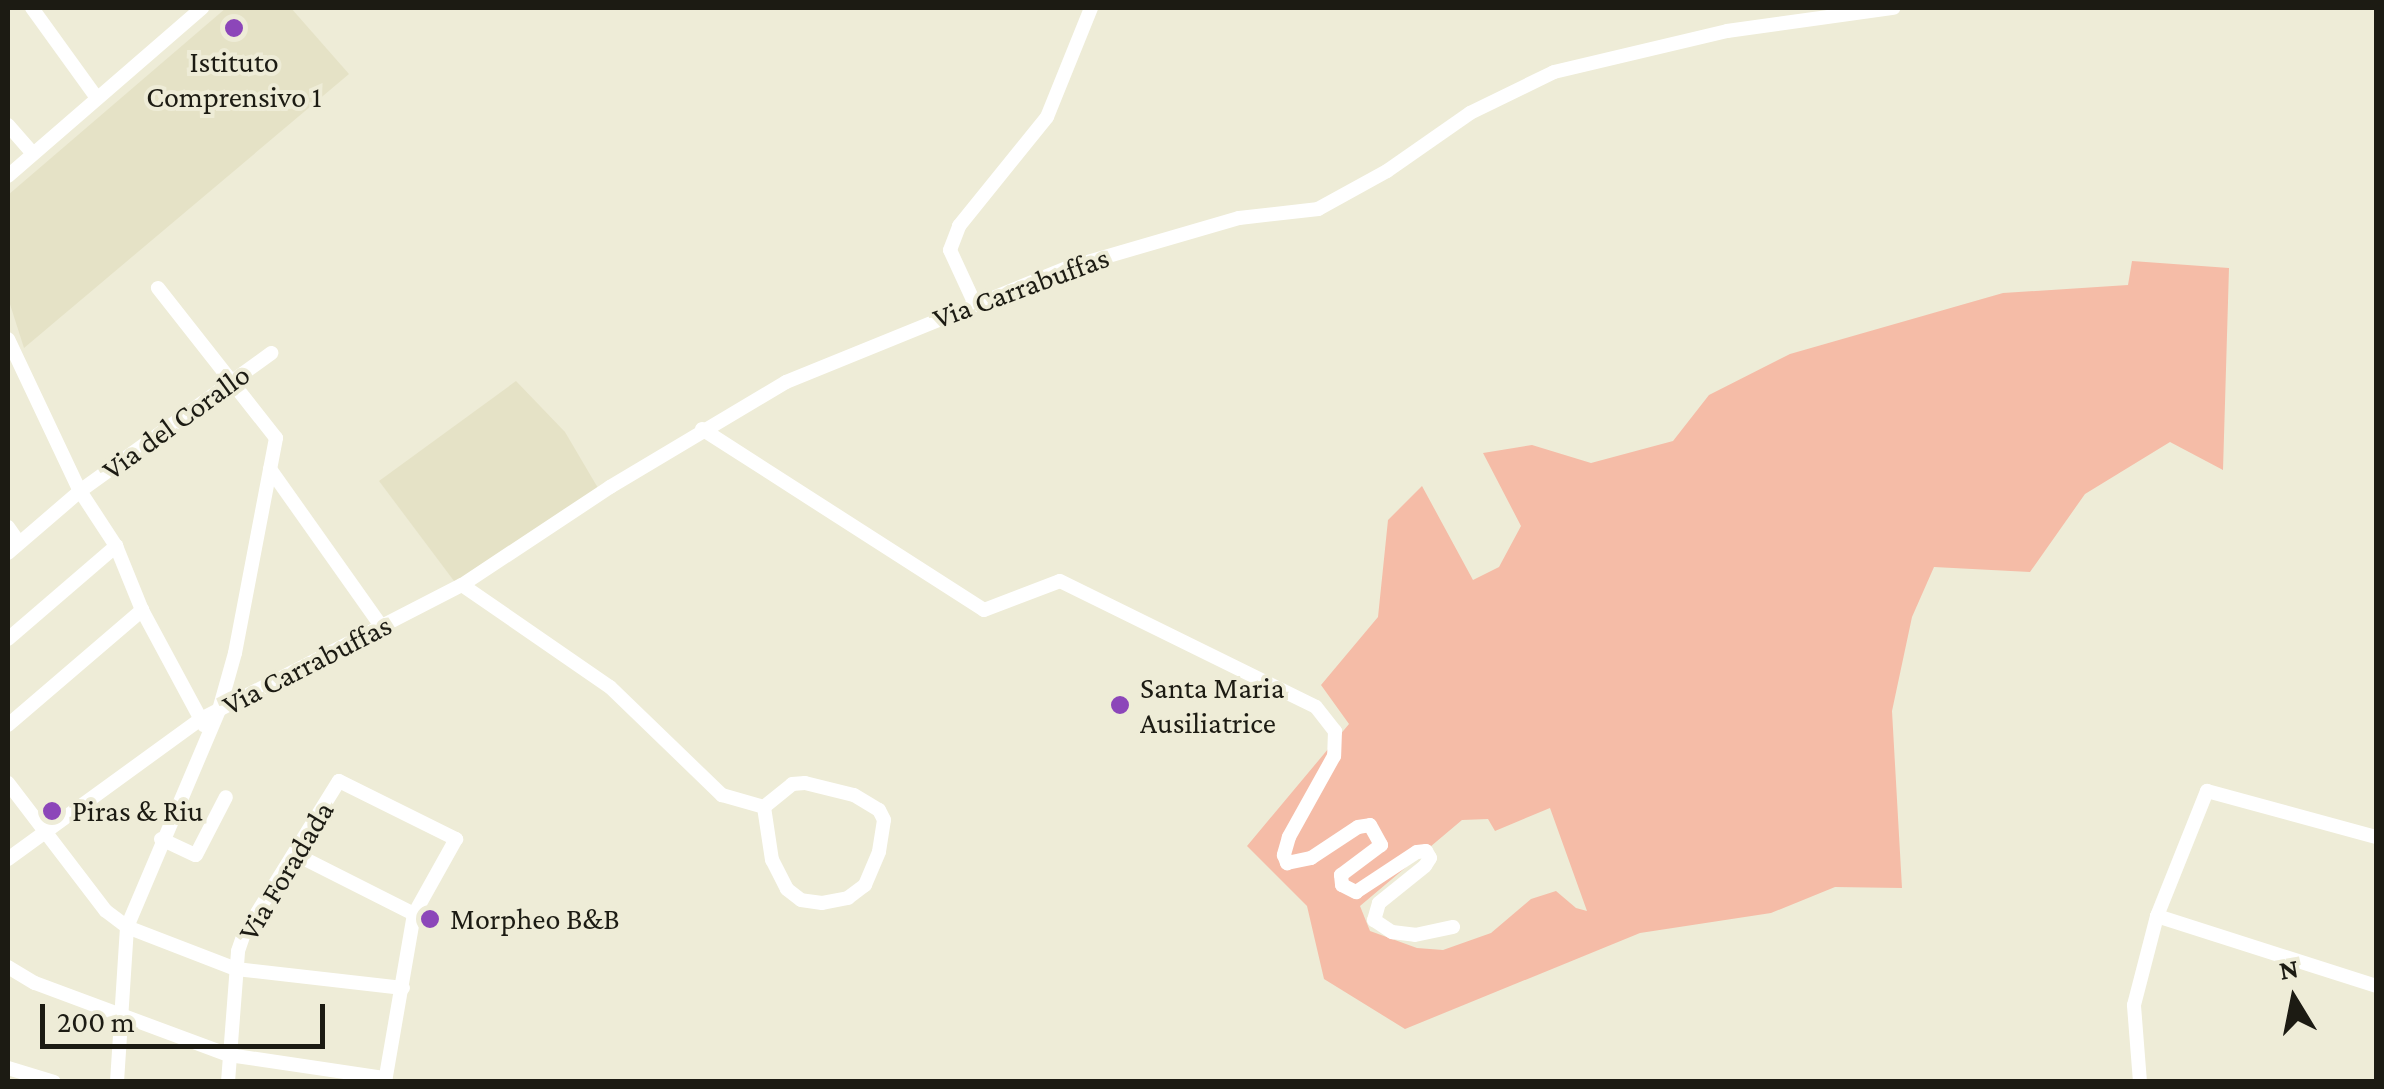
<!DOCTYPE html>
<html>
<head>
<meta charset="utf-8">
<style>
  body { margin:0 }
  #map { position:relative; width:2384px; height:1089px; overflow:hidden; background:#eeecd7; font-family:"Crimson Pro",serif }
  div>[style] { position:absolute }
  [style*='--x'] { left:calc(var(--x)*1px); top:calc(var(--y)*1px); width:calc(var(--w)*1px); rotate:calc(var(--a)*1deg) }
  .built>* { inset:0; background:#e5e2c6 }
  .green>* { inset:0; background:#f5bca7 }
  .minor>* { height:14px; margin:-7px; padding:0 7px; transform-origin:7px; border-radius:7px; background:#fff }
  .dots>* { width:28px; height:28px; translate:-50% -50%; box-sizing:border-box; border:5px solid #eeecd7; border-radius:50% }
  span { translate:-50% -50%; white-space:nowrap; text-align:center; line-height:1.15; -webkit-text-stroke:8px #eeecd7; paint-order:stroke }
  .poi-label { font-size:30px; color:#1c1b13 }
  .left { translate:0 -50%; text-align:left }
  .street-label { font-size:30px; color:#1c1b13 }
  .frame { position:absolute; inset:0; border:10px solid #1c1b13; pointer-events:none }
  .north { position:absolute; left:2244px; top:949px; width:100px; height:100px; -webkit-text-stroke:8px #eeecd7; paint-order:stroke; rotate:350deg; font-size:28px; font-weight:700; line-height:40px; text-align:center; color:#1c1b13 }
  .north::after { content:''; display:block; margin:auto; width:35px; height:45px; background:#1c1b13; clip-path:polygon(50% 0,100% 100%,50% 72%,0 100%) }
  .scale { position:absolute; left:40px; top:1004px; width:285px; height:45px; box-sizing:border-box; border:5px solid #1c1b13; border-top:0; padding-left:12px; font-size:30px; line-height:35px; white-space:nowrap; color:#1c1b13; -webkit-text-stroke:8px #eeecd7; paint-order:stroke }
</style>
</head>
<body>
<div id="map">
  <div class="built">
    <i style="clip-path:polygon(226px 8px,291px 8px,349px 74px,24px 348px,8px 298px,8px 195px)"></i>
    <i style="clip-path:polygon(516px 381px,565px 432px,598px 488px,457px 585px,379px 481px)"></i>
  </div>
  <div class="green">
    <i style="clip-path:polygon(evenodd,2132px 261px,2229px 268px,2223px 470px,2170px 442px,2085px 494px,2030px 572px,1934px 567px,1912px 617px,1892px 711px,1902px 888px,1835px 887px,1771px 913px,1640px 933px,1405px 1029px,1324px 979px,1307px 906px,1247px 846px,1349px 724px,1321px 685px,1378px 617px,1388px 520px,1422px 486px,1473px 580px,1499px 567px,1521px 526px,1483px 453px,1532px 445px,1591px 463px,1673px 441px,1709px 395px,1790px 354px,2003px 293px,2128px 285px,2132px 261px,1550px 808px,1587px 911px,1576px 908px,1556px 891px,1531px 899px,1491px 933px,1443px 950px,1417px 948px,1370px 931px,1360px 906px,1462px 820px,1488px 819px,1495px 831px,1550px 808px)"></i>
  </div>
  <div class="minor">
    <i style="--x:32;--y:8;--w:111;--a:54.2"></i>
    <i style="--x:8;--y:125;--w:38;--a:49"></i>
    <i style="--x:8;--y:176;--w:257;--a:-40.9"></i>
    <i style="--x:974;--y:302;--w:57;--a:-114.8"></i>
    <i style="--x:950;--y:250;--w:26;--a:-69"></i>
    <i style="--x:959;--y:226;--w:140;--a:-51.1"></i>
    <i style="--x:1047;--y:117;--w:118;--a:-68"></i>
    <i style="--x:8;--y:339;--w:168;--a:64.7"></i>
    <i style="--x:80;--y:491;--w:66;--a:56.8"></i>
    <i style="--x:116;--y:546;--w:69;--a:67.9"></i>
    <i style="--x:142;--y:610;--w:131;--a:61.7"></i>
    <i style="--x:702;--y:429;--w:335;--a:32.7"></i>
    <i style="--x:984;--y:610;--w:81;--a:-20.9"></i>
    <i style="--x:1060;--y:581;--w:285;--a:26.2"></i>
    <i style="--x:1316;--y:707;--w:31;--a:52"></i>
    <i style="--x:1335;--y:731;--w:25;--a:92"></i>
    <i style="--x:1334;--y:756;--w:93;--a:119.1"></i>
    <i style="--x:1289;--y:837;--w:19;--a:106"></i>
    <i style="--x:1284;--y:855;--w:9;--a:69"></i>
    <i style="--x:1287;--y:863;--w:25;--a:-12"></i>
    <i style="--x:1311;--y:858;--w:56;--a:-33.4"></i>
    <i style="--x:1358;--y:827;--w:12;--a:-9"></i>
    <i style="--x:1370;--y:825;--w:23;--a:61"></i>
    <i style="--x:1381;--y:845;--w:50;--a:143.1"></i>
    <i style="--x:1341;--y:875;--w:10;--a:84"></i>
    <i style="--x:1342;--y:885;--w:16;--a:27"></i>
    <i style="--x:1356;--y:892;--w:73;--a:-33.3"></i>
    <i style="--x:1417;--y:852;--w:9;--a:-6"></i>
    <i style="--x:1426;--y:851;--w:8;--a:60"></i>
    <i style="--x:1430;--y:858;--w:9;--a:122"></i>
    <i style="--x:1425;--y:866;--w:59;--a:141.2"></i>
    <i style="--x:1379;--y:903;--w:18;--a:106"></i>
    <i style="--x:1374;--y:920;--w:22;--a:34"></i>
    <i style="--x:1392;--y:932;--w:23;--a:7"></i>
    <i style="--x:1415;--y:935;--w:39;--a:-12"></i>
    <i style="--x:270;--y:469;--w:194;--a:54.7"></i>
    <i style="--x:8;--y:527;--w:19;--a:55"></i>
    <i style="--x:8;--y:553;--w:95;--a:-40.7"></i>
    <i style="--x:80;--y:491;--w:236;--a:-35.8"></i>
    <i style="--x:462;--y:585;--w:180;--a:34.6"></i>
    <i style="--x:610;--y:687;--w:156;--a:44"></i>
    <i style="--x:722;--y:795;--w:44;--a:15.9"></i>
    <i style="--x:8;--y:639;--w:143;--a:-40.7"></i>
    <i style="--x:8;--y:725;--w:177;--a:-40.6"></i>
    <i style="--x:8;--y:783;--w:161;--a:52.6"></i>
    <i style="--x:106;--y:911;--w:26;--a:37"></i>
    <i style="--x:127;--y:927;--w:117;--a:21.1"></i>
    <i style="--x:236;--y:969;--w:168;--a:6.5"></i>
    <i style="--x:805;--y:783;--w:50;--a:13.8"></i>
    <i style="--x:854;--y:795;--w:29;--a:31"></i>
    <i style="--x:879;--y:810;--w:11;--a:63"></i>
    <i style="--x:884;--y:820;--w:32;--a:99"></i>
    <i style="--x:879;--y:852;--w:36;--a:113"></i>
    <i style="--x:865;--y:885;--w:21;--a:143"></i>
    <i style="--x:848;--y:898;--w:26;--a:169"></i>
    <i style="--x:822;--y:903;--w:21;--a:-172"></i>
    <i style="--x:801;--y:900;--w:18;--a:-142"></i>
    <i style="--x:787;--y:889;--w:33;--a:-117"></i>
    <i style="--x:772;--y:860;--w:54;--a:-98.6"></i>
    <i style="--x:764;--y:807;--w:36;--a:-39"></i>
    <i style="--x:792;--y:784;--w:13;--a:-4"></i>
    <i style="--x:161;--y:839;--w:38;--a:25"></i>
    <i style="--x:196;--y:855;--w:65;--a:-62.7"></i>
    <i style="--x:297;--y:855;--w:131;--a:26.8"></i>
    <i style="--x:8;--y:859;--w:238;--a:-36"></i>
    <i style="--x:201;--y:719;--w:293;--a:-27.2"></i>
    <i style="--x:462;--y:585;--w:178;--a:-33.5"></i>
    <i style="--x:610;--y:487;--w:205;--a:-30.8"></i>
    <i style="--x:786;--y:382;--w:303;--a:-22.1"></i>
    <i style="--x:1067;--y:268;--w:179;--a:-16.2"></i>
    <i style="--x:1239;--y:218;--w:80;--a:-6.5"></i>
    <i style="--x:1318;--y:209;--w:79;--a:-28.8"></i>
    <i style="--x:1387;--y:171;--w:101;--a:-34.9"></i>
    <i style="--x:1470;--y:113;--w:93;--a:-26"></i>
    <i style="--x:1554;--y:72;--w:178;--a:-13.3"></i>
    <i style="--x:1727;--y:31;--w:168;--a:-7.9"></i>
    <i style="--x:2157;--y:916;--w:230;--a:17.7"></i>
    <i style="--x:8;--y:967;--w:31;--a:31"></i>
    <i style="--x:35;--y:983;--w:207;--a:20.4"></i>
    <i style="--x:229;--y:1055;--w:158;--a:8.4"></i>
    <i style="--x:8;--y:1068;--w:48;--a:16.9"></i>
    <i style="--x:117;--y:1082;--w:155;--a:-86.3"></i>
    <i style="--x:127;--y:927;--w:236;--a:-67"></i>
    <i style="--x:219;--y:710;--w:59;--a:-74.3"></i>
    <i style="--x:235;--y:653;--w:219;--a:-79.2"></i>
    <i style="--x:276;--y:438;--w:191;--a:-128.2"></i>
    <i style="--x:228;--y:1082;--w:131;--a:-85.6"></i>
    <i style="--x:238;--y:951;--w:18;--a:-71"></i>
    <i style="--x:244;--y:934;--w:180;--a:-58.2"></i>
    <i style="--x:339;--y:781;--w:131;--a:26.4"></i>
    <i style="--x:456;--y:839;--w:86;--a:119.2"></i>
    <i style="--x:414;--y:914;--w:170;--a:99.8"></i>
    <i style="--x:2140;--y:1082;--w:77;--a:-94.5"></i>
    <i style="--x:2134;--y:1005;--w:92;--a:-75.5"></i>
    <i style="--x:2157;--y:916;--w:135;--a:-68.2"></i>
    <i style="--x:2207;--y:791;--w:175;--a:15.2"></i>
  </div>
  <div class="dots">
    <i style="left:234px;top:28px;background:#8c46b9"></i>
    <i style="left:1120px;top:705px;background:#8c46b9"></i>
    <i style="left:52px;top:811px;background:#8c46b9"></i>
    <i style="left:430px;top:919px;background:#8c46b9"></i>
  </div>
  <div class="poi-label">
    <span style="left:234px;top:79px">Istituto<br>Comprensivo 1</span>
    <span class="left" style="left:1140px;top:705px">Santa Maria<br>Ausiliatrice</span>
    <span class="left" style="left:72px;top:811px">Piras &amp; Riu</span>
    <span class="left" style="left:450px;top:919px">Morpheo B&amp;B</span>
  </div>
  <div class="street-label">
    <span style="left:1021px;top:288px;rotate:-20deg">Via Carrabuffas</span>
    <span style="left:176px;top:422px;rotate:-36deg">Via del Corallo</span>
    <span style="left:307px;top:665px;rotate:-27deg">Via Carrabuffas</span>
    <span style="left:286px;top:871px;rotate:-59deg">Via Foradada</span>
  </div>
  <div class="frame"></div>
  <div class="north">N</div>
  <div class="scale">200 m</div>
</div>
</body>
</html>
